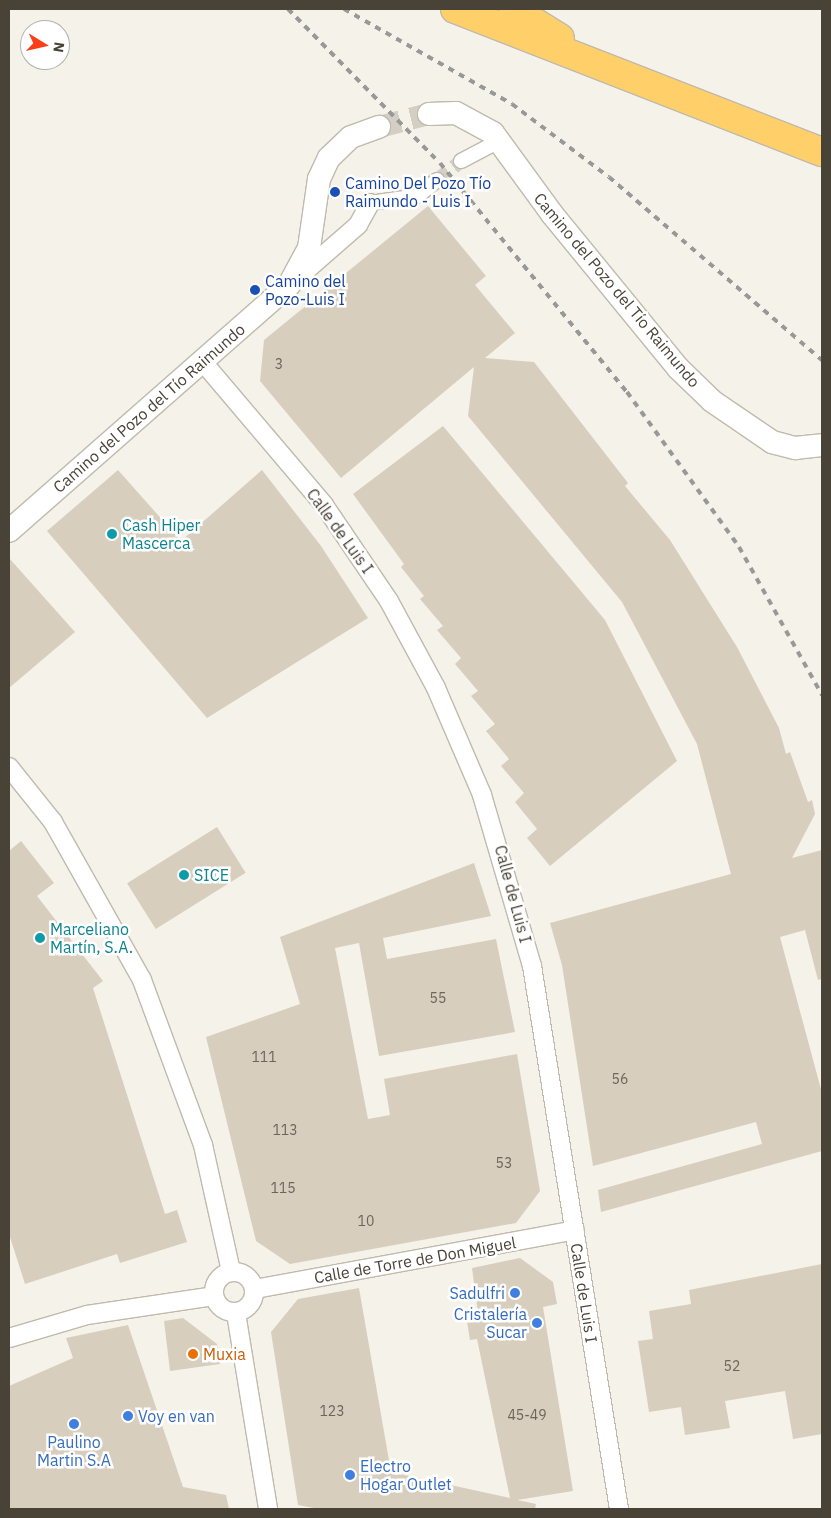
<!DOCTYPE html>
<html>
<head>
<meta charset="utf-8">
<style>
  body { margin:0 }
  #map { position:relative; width:831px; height:1518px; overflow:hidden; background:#f5f2e9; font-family:"IBM Plex Sans",sans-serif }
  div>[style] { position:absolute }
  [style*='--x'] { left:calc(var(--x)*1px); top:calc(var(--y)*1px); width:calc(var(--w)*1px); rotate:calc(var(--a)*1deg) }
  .building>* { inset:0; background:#d7cebe; transform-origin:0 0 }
  .pedestrian-tunnel>* { height:14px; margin-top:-7px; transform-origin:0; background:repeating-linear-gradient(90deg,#d3cfc5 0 14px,transparent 0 21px) }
  .tertiary-tunnel>* { height:22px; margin-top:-11px; transform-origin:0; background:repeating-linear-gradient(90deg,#d3cfc5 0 22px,transparent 0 33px) }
  .roads { filter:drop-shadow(1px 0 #c1baac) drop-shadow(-1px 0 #c1baac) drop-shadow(0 1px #c1baac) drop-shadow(0 -1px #c1baac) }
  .pedestrian>* { height:14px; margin:-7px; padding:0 7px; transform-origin:7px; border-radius:7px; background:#fff }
  .minor>* { height:18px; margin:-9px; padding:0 9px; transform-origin:9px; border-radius:9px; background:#fff }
  .minor>.ring { margin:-9px; padding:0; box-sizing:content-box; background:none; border:18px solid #fff; border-radius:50% }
  .tertiary>* { height:22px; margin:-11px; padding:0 11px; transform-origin:11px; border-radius:11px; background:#fff }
  .motorway>* { height:28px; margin:-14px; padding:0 14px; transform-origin:14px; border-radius:14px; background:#ffd06a }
  .rail>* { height:4px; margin-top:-2px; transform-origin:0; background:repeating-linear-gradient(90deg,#989898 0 6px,transparent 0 12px) }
  .dots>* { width:14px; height:14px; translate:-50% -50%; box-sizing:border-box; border:2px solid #fff; border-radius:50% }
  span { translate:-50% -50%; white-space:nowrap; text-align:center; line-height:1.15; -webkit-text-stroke:5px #fff; paint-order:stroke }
  .number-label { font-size:14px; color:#6c6559 }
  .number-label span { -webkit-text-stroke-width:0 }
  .transit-label { font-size:16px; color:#164399 }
  .left { translate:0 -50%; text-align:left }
  .street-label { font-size:16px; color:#494237 }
  .culture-label { font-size:16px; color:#0d838f }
  .shop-label { font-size:16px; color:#366cbe }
  .right { translate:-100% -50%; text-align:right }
  .food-label { font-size:16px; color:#c56008 }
  .frame { position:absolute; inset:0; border:10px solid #494237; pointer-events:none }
  .north { position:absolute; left:20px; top:20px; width:50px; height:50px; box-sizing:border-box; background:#fff; border:1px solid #b6b3af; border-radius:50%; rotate:99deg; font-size:14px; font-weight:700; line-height:20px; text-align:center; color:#494237 }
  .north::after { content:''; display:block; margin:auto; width:18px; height:22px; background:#fc3f19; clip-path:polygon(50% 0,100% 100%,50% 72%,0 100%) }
</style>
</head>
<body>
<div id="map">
  <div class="building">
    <i style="clip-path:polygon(428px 206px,486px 276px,475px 285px,515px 333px,485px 358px,534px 362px,628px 483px,625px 486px,670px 540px,737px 647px,779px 728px,786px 754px,790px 752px,808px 802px,812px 800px,815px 814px,792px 858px,822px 850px,822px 979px,818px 980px,805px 930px,780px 937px,822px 1093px,822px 1151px,601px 1212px,598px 1190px,762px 1144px,756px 1122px,593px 1166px,562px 965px,550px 923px,731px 874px,697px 744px,622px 602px,468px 416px,474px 367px,341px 478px,260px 381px,264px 340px)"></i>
    <i style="clip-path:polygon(443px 426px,605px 620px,677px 761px,550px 866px,527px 838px,537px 829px,515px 802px,524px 793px,501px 766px,509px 759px,486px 731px,495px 724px,471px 696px,478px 691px,455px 664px,461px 658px,437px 630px,443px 626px,420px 599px,424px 596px,401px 567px,404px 564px,353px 494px)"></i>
    <i style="clip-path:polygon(118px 470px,181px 541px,262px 470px,321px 546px,368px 618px,207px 718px,47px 531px)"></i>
    <i style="clip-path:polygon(9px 558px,75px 632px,9px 688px)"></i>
    <i style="left:217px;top:827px;width:54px;height:106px;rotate:58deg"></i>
    <i style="clip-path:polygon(21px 841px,54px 883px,37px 896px,103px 981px,93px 988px,165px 1214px,177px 1210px,187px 1242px,120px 1263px,117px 1254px,25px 1284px,9px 1234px,9px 851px)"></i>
    <i style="clip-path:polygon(474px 863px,491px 916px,383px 938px,387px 959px,496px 939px,515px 1032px,379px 1056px,359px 943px,335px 948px,368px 1119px,390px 1115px,384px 1079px,517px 1054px,540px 1191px,516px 1223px,290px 1264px,256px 1241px,206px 1037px,300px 1004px,280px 937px)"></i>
    <i style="clip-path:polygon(520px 1258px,553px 1282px,557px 1304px,543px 1307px,573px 1491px,517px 1500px,536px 1504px,535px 1509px,319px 1509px,298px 1505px,271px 1332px,298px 1299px,359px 1288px,391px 1472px,510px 1498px,477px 1339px,470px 1340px,467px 1322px,479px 1320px,472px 1268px)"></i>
    <i style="clip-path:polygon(822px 1264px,822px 1434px,793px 1439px,785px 1391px,725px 1401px,730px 1428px,685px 1435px,681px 1407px,649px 1412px,638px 1341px,653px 1339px,649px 1311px,691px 1304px,689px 1290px)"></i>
    <i style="clip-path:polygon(183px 1318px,217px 1344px,220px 1364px,170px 1371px,164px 1321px)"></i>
    <i style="clip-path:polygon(128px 1325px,183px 1487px,226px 1495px,229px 1509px,9px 1509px,9px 1386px,73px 1358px,66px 1338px)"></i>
  </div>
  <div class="pedestrian-tunnel">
    <i style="--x:437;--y:180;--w:31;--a:-38"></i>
  </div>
  <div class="tertiary-tunnel">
    <i style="--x:379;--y:127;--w:52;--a:-14.6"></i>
  </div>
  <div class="roads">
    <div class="pedestrian">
      <i style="--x:461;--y:161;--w:43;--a:-27.8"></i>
      <i style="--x:370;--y:203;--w:49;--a:-8.3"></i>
      <i style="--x:418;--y:196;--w:25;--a:-40"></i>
    </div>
    <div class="minor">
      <i style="--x:295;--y:280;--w:84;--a:-41.1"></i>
      <i style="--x:358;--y:225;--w:25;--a:-61"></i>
      <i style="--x:202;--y:361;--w:189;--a:49.7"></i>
      <i style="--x:324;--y:505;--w:116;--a:55.9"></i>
      <i style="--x:389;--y:601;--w:99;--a:61.6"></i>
      <i style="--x:436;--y:688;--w:116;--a:66.7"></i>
      <i style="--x:482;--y:795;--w:178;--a:73.7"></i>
      <i style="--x:532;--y:966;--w:550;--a:80.9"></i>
      <i style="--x:9;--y:767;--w:70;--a:51.3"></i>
      <i style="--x:53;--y:822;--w:181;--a:60.6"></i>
      <i style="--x:142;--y:980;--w:176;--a:69.7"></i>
      <i style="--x:203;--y:1145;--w:129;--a:77.5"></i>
      <i class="ring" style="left:214px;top:1272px;width:22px;height:22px"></i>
      <i style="--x:255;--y:1289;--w:325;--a:-10.4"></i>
      <i style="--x:236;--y:1313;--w:199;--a:80.7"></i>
      <i style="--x:9;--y:1338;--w:81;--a:-16.4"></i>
      <i style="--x:87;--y:1315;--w:128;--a:-8.5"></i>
    </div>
    <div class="tertiary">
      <i style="--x:429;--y:114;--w:27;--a:-2"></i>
      <i style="--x:456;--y:113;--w:42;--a:28.4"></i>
      <i style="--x:493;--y:133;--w:100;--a:53.9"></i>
      <i style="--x:552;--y:214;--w:199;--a:50.7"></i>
      <i style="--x:678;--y:368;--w:47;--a:44.1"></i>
      <i style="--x:712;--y:401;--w:73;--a:34.3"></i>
      <i style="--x:772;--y:442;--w:24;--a:15"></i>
      <i style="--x:795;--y:448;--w:27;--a:-6"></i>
      <i style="--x:9;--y:531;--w:373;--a:-41.3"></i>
      <i style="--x:289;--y:285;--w:42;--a:-61.6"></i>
      <i style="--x:309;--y:248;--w:70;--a:-81.8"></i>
      <i style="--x:319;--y:179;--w:23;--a:-65"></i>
      <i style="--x:329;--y:158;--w:30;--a:-44"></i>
      <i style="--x:351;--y:137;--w:30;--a:-20"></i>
    </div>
    <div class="motorway">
      <i style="--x:455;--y:9;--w:394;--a:21.3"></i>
      <i style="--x:513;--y:9;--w:55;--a:31.7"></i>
    </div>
  </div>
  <div class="rail">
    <i style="--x:288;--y:9;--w:216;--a:45.4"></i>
    <i style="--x:440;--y:163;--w:296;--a:50.8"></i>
    <i style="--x:627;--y:392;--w:191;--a:54.1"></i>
    <i style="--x:739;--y:547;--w:170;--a:60.7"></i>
    <i style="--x:344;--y:9;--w:193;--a:29.5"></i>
    <i style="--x:512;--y:104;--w:121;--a:37"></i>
    <i style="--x:609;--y:177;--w:281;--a:40.7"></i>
  </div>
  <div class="dots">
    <i style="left:335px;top:192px;background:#1a4fb4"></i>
    <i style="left:255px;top:290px;background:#1a4fb4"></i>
    <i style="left:112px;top:534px;background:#0f9aa8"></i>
    <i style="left:184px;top:875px;background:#0f9aa8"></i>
    <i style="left:40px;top:938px;background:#0f9aa8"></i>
    <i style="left:515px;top:1293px;background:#3f7fe0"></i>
    <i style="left:537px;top:1323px;background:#3f7fe0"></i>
    <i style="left:193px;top:1354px;background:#e8710a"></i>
    <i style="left:128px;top:1416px;background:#3f7fe0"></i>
    <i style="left:74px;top:1424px;background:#3f7fe0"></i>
    <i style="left:350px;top:1475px;background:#3f7fe0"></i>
  </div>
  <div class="number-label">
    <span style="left:279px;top:364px">3</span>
    <span style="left:438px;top:998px">55</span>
    <span style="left:264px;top:1057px">111</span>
    <span style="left:620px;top:1079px">56</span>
    <span style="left:285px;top:1130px">113</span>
    <span style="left:504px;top:1163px">53</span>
    <span style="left:283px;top:1188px">115</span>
    <span style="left:366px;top:1221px">10</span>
    <span style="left:732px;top:1366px">52</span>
    <span style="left:332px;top:1411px">123</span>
    <span style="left:527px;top:1415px">45-49</span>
  </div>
  <div class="transit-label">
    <span class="left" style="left:345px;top:192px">Camino Del Pozo Tío<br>Raimundo - Luis I</span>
    <span class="left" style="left:265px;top:290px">Camino del<br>Pozo-Luis I</span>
  </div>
  <div class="street-label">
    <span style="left:617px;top:290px;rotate:50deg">Camino del Pozo del Tío Raimundo</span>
    <span style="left:149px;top:408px;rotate:-41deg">Camino del Pozo del Tío Raimundo</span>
    <span style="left:340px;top:531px;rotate:54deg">Calle de Luis I</span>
    <span style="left:513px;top:894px;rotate:75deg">Calle de Luis I</span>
    <span style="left:415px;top:1260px;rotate:-10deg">Calle de Torre de Don Miguel</span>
    <span style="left:584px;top:1293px;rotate:81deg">Calle de Luis I</span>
  </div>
  <div class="culture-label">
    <span class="left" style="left:122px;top:534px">Cash Hiper<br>Mascerca</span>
    <span class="left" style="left:194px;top:875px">SICE</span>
    <span class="left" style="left:50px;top:938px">Marceliano<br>Martín, S.A.</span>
  </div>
  <div class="shop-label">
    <span class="right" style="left:505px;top:1293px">Sadulfri</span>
    <span class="right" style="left:527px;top:1323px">Cristalería<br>Sucar</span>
    <span class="left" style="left:138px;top:1416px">Voy en van</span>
    <span style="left:74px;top:1451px">Paulino<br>Martin S.A</span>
    <span class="left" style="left:360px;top:1475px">Electro<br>Hogar Outlet</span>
  </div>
  <div class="food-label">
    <span class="left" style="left:203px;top:1354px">Muxia</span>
  </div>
  <div class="frame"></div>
  <div class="north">N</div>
</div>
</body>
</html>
